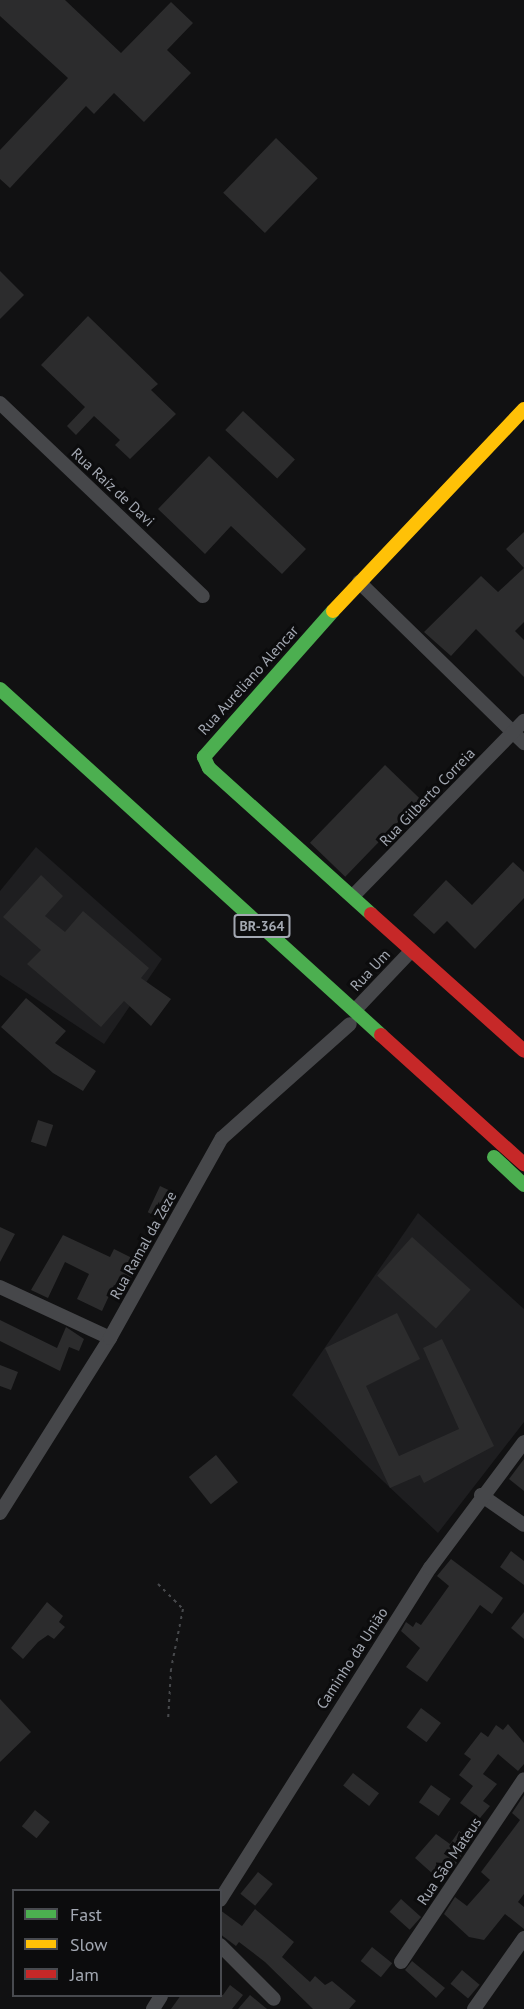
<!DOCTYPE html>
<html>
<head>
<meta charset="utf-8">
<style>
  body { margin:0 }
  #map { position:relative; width:524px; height:2009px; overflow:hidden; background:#111112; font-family:"PT Sans",sans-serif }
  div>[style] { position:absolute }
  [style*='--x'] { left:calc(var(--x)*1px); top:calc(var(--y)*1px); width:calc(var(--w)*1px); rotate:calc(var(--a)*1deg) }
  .built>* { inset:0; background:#1e1e20 }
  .building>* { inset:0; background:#2c2c2d; transform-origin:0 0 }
  .path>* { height:2px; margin-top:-1px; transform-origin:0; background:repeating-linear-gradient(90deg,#47494c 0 3px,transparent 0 7.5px) }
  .street>* { height:14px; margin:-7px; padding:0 7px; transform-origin:7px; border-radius:7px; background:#46474a }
  .fast>* { height:14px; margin:-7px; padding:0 7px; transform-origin:7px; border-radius:7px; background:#4caf50 }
  .slow>* { height:14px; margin:-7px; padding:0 7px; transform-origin:7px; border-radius:7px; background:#ffc107 }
  .jam>* { height:14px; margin:-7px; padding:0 7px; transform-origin:7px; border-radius:7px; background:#c62828 }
  span { translate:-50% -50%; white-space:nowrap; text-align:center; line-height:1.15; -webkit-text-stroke:6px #0c0c0d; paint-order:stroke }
  .shield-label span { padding:2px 4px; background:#0c0c0d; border:2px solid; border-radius:4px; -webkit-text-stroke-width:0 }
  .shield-label { font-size:14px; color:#a3a8b2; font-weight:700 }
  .street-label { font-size:15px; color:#a3a8b2 }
  .legend { position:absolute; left:12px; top:1889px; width:210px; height:108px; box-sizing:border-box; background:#0c0c0d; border:2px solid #484a4f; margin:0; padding:8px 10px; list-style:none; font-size:18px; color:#a3a8b2 }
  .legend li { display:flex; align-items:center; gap:12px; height:30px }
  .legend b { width:30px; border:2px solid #484a4f }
</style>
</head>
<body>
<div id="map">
  <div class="built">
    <i style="clip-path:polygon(36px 847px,162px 959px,104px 1044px,0 975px,0 891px)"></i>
    <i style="clip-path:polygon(418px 1213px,524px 1309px,524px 1422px,438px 1533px,292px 1395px)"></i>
  </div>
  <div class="building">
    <i style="clip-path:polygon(0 0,65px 0,121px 53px,171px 2px,193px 23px,167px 50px,191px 73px,144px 122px,114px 93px,94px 114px,86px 106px,10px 188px,0 179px,0 150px,68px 78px,0 16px)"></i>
    <i style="left:276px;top:138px;width:58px;height:76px;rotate:44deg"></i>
    <i style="clip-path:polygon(0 271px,24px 295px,0 319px)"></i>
    <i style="clip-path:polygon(88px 316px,158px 384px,151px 390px,176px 414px,130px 459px,115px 445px,120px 440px,94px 416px,76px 435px,67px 426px,85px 407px,41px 365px)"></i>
    <i style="left:243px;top:411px;width:71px;height:26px;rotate:43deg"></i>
    <i style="clip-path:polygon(209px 456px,306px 549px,282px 574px,231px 526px,205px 554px,158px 509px)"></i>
    <i style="clip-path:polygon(524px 532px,524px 622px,515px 631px,524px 640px,524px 677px,476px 629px,451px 656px,424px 632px,481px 576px,498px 592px,524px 568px,506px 549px)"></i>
    <i style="left:385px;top:765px;width:49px;height:108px;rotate:44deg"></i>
    <i style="clip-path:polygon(513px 862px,524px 872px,524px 898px,475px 949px,447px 921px,434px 934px,413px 915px,446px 880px,472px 905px)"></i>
    <i style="clip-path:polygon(41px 875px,63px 896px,45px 916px,65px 932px,83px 911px,149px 968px,141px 978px,171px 999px,151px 1026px,124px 1001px,101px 1027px,27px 964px,41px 950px,3px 917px)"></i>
    <i style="clip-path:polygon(26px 998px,66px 1031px,55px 1043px,96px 1071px,83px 1091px,53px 1073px,1px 1027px)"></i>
    <i style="left:38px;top:1120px;width:16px;height:23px;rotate:18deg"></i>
    <i style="left:160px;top:1186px;width:17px;height:29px;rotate:25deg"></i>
    <i style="clip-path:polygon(0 1227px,15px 1234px,0 1262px)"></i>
    <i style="clip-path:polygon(63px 1235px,110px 1257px,114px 1249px,140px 1262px,125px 1290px,114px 1285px,102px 1311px,77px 1299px,89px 1274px,65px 1262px,48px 1298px,31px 1290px)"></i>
    <i style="left:412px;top:1237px;width:79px;height:52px;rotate:42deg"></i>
    <i style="clip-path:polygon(397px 1313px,420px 1359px,366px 1386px,399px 1456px,459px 1429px,423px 1348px,442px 1339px,494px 1446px,424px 1483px,420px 1475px,390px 1488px,325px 1348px)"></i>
    <i style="clip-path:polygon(0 1320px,57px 1348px,66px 1327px,84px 1339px,79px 1351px,69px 1347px,60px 1371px,0 1341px)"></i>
    <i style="clip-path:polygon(0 1365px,18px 1372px,11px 1390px,0 1386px)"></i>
    <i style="left:216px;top:1455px;width:35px;height:35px;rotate:51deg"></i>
    <i style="clip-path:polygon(524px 1459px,524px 1491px,509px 1479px)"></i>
    <i style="clip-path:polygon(511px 1551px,524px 1561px,524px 1585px,500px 1567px)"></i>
    <i style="clip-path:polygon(451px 1559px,503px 1598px,492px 1614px,480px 1605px,427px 1682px,406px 1667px,420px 1648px,401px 1631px,406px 1622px,413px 1627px,416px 1622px,421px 1625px,449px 1586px,437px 1576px)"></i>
    <i style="clip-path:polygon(47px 1602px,63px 1616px,59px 1622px,65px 1627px,54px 1639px,48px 1635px,38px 1642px,23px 1659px,11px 1648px)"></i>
    <i style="clip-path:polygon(524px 1612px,524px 1639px,511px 1628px)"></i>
    <i style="clip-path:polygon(0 1699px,31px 1732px,0 1762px)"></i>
    <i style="left:421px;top:1708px;width:25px;height:24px;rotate:37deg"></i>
    <i style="clip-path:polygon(508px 1724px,524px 1743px,524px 1764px,518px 1771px,498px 1754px,483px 1774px,497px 1784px,483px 1801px,490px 1806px,480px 1818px,460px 1803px,473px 1786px,459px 1775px,471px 1759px,464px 1754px,481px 1732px,488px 1737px,496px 1725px,503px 1730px)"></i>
    <i style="left:353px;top:1773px;width:33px;height:16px;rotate:38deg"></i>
    <i style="left:431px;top:1785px;width:24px;height:21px;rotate:35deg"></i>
    <i style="clip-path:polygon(524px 1795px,524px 1894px,518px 1902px,524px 1907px,524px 1929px,505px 1914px,484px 1940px,469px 1937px,444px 1914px,455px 1897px,467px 1906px,490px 1880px,481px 1872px,520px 1820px,512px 1813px)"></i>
    <i style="left:35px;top:1810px;width:19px;height:21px;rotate:39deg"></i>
    <i style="clip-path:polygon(459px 1831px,472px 1840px,443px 1883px,415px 1858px,436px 1834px,450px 1844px)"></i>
    <i style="left:258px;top:1872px;width:19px;height:28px;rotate:39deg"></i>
    <i style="left:401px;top:1899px;width:27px;height:17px;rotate:42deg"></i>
    <i style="clip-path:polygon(255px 1909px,294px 1942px,282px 1957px,310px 1982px,315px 1976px,325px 1985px,332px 1981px,356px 2001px,349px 2009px,313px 2009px,265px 1962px,239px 1942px,236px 1946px,220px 1934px,220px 1910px,242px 1926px)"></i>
    <i style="left:372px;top:1947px;width:26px;height:18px;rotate:39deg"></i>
    <i style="clip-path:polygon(412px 1961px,445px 1988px,436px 1998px,405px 1970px)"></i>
    <i style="left:462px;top:1970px;width:23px;height:18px;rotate:40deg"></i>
    <i style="clip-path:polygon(230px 1985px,243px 1995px,232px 2009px,171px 2009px,181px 1995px,223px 1995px)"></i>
    <i style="clip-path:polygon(250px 1995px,267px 2009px,238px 2009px)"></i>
  </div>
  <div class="path">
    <i style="--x:158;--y:1584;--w:35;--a:45"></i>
    <i style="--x:183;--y:1609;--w:61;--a:101.3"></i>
    <i style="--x:171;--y:1669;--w:52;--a:93.3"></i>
  </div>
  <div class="street">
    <i style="--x:0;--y:403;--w:280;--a:43.6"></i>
    <i style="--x:359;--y:582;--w:231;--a:44.3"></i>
    <i style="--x:353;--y:896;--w:245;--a:-45.7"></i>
    <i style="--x:355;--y:1010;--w:80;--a:-46.5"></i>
    <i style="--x:0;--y:1287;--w:121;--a:24.9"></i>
    <i style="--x:481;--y:1495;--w:52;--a:34.9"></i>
    <i style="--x:0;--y:1513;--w:207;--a:-57.8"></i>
    <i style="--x:110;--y:1338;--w:229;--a:-60.8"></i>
    <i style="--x:222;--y:1138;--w:171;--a:-41.7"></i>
    <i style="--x:220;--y:1900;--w:393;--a:-57.7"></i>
    <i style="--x:430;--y:1568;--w:157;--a:-53.3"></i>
    <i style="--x:220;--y:1945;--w:76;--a:45"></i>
    <i style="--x:401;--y:1962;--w:220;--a:-56.1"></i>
    <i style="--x:153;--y:2009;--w:15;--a:-58"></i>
    <i style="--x:474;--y:2009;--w:87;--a:-54.8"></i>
  </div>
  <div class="fast">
    <i style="--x:333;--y:611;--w:195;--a:131.5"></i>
    <i style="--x:204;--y:757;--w:12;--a:66"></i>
    <i style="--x:209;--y:768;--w:218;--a:42"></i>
    <i style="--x:0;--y:689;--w:515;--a:42.24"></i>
    <i style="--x:494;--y:1157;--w:41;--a:43"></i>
  </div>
  <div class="slow">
    <i style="--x:333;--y:611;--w:278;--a:-46.6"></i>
  </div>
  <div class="jam">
    <i style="--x:371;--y:914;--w:205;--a:41.8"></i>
    <i style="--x:381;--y:1035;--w:193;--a:42.1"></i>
  </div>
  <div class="shield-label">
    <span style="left:262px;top:926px">BR-364</span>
  </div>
  <div class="street-label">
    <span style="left:113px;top:487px;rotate:43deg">Rua Raíz de Davi</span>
    <span style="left:248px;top:680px;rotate:-48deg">Rua Aureliano Alencar</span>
    <span style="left:427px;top:797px;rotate:-46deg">Rua Gilberto Correia</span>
    <span style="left:370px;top:970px;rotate:-47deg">Rua Um</span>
    <span style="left:143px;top:1245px;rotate:-61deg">Rua Ramal da Zeze</span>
    <span style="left:352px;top:1658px;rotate:-57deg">Caminho da União</span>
    <span style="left:449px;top:1861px;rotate:-56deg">Rua São Mateus</span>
  </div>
  <ul class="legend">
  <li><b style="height:8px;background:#4caf50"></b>Fast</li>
  <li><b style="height:8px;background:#ffc107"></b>Slow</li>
  <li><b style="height:8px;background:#c62828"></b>Jam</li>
  </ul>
</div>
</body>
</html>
